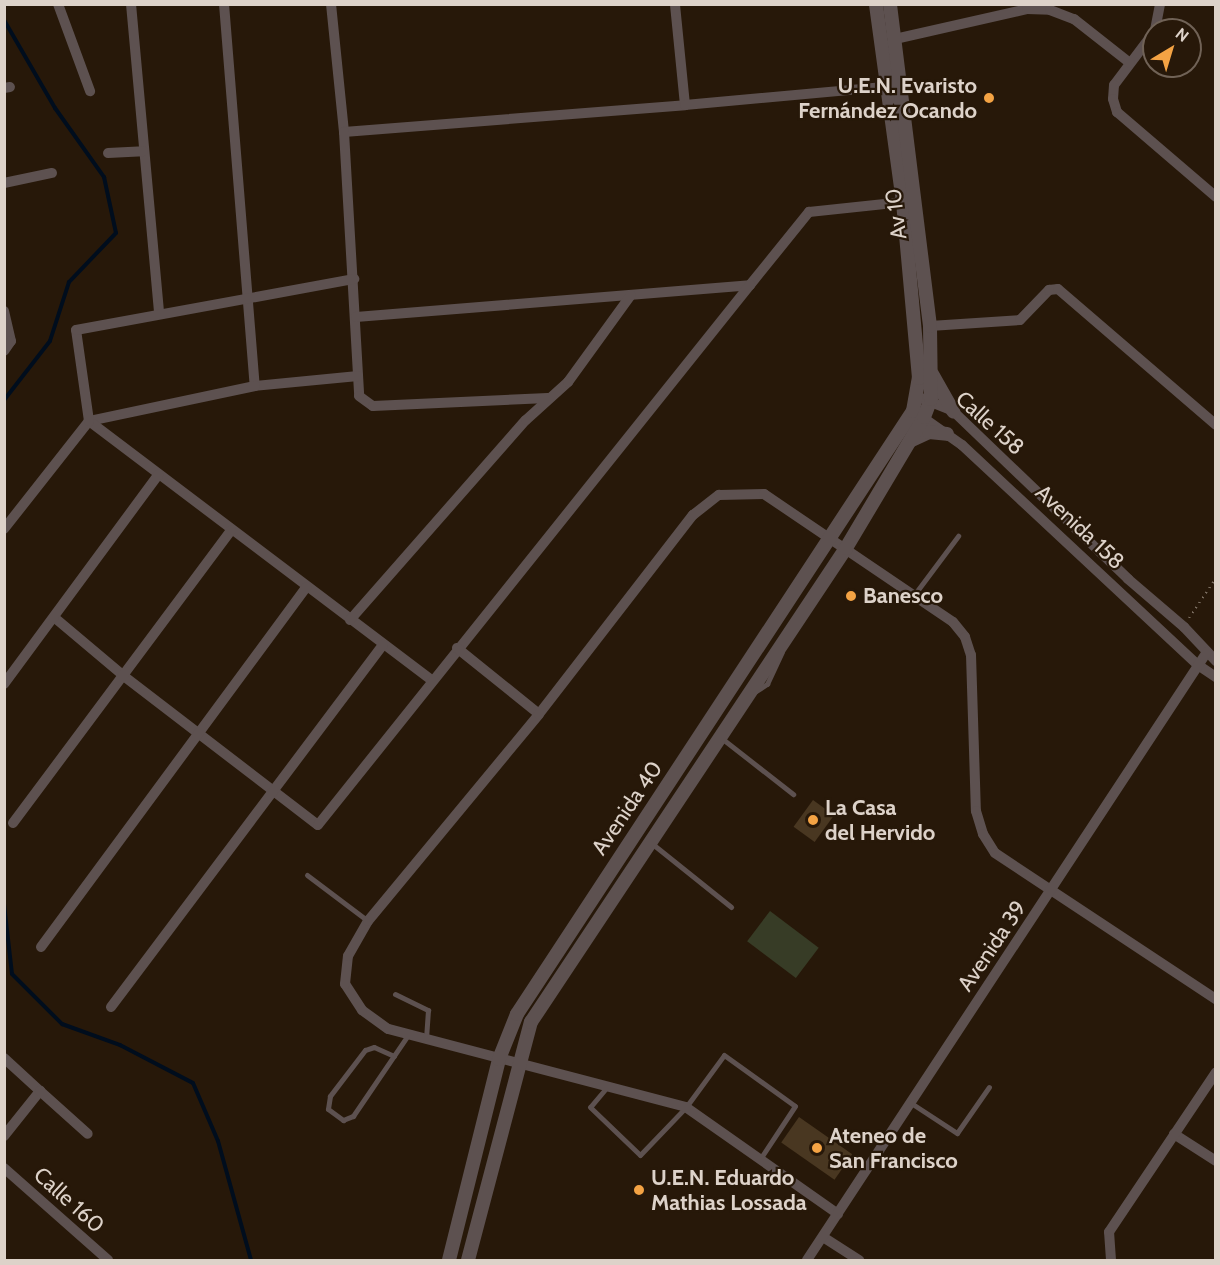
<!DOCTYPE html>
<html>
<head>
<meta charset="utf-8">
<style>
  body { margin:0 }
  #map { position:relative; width:1220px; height:1265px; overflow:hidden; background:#271809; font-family:Cabin,sans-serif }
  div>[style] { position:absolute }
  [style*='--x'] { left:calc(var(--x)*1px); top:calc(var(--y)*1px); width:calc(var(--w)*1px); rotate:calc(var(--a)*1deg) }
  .green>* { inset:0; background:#373c26; transform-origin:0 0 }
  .stream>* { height:4px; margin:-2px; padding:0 2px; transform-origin:2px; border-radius:2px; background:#000d1d }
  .building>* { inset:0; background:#493721; transform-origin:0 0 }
  .path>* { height:2px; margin-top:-1px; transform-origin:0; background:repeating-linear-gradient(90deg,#7c6f62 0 1.5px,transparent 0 6px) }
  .service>* { height:5px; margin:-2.5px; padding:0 2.5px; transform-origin:2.5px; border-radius:2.5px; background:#5d5150 }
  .minor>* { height:10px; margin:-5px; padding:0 5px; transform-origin:5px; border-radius:5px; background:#5d5150 }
  .tertiary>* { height:14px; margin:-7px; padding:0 7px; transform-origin:7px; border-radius:7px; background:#5d5150 }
  .dots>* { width:16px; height:16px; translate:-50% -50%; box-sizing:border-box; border:3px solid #271809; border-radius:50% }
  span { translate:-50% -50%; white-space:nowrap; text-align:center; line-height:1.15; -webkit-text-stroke:4.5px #271809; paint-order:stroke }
  .poi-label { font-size:22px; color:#ddd2c9; font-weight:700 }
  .right { translate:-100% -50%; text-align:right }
  .left { translate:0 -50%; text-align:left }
  .street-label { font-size:22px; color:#ddd2c9 }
  .frame { position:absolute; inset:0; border:6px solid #ddd2c9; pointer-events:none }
  .north { position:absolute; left:1142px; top:18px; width:60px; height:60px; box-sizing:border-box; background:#271809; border:2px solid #706256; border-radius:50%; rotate:38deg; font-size:16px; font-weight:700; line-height:24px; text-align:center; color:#ddd2c9 }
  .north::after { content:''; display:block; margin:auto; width:21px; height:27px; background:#f4a344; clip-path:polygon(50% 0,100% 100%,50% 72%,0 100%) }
</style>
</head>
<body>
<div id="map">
  <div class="green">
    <i style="left:770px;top:911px;width:61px;height:38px;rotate:37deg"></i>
  </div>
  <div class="stream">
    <i style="--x:4;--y:20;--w:102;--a:59.9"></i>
    <i style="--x:55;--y:108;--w:85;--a:54.6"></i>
    <i style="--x:104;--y:177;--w:57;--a:77.9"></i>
    <i style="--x:116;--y:233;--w:68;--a:133.8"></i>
    <i style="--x:69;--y:282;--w:62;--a:107.9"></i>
    <i style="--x:50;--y:341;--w:75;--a:127.9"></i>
    <i style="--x:4;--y:904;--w:70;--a:83.5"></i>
    <i style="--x:12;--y:974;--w:71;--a:45"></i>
    <i style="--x:62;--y:1024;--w:62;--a:19.9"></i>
    <i style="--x:120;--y:1045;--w:82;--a:27.5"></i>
    <i style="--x:193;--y:1083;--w:63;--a:66.7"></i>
    <i style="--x:218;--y:1141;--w:123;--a:74.5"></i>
  </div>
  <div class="building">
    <i style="left:813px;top:800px;width:26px;height:33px;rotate:36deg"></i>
    <i style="left:799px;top:1117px;width:65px;height:31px;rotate:35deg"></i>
  </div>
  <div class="path">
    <i style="--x:1189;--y:618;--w:48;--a:-56"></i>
  </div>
  <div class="service">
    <i style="--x:914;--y:595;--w:74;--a:-53.3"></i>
    <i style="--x:753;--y:693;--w:17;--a:-33"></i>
    <i style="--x:767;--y:684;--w:35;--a:-65"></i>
    <i style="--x:720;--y:737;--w:93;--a:38"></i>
    <i style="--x:650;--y:842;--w:104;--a:38.7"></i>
    <i style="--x:307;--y:875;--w:76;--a:37"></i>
    <i style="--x:395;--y:994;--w:37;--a:26"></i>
    <i style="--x:428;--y:1010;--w:29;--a:94"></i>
    <i style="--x:394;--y:1056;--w:22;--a:-156"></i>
    <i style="--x:374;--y:1047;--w:9;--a:162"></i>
    <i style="--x:365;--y:1050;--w:58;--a:127.3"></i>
    <i style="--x:330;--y:1096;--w:13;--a:99"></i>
    <i style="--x:328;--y:1109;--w:19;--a:36"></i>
    <i style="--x:343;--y:1120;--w:11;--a:-22"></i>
    <i style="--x:353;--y:1116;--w:98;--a:-55.8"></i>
    <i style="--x:607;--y:1087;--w:26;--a:130"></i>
    <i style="--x:590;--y:1107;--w:69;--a:43.8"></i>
    <i style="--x:640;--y:1155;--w:66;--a:-46.2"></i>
    <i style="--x:686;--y:1107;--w:64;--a:-53.8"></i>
    <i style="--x:724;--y:1055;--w:87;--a:35.7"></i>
    <i style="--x:795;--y:1106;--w:64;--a:123.4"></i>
    <i style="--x:911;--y:1103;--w:55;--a:33.1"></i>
    <i style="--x:957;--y:1133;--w:56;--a:-55.2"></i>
  </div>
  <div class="minor">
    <i style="--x:58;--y:4;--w:93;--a:69.8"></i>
    <i style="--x:131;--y:4;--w:311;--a:84.8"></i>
    <i style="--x:224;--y:4;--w:383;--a:85.4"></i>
    <i style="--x:331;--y:4;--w:129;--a:84.2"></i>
    <i style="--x:344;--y:132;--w:342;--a:-4.5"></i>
    <i style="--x:685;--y:105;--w:101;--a:-95.7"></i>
    <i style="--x:1155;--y:30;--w:26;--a:-79"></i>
    <i style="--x:1154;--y:32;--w:66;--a:127"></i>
    <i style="--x:1114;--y:85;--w:14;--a:94"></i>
    <i style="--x:1113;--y:99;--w:14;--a:73"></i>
    <i style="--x:1117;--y:112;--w:130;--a:40.6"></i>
    <i style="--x:895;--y:39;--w:135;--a:-12.8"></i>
    <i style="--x:1027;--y:9;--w:23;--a:2"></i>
    <i style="--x:1050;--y:10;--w:26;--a:21"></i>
    <i style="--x:1074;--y:19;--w:71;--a:38.2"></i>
    <i style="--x:4;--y:88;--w:6;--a:-9"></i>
    <i style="--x:685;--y:105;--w:211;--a:-5.2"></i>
    <i style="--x:344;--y:132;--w:264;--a:86.7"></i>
    <i style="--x:359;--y:396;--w:17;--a:36"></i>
    <i style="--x:373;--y:406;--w:175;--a:-2.6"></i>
    <i style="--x:108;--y:153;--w:35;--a:-3"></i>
    <i style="--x:4;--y:183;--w:49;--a:-11.8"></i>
    <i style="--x:4;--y:311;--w:31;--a:77"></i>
    <i style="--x:11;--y:341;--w:12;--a:125"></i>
    <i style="--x:356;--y:317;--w:395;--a:-4.6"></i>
    <i style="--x:750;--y:285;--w:94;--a:-51.1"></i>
    <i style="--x:809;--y:212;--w:95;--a:-6.1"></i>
    <i style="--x:930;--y:326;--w:90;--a:-3.8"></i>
    <i style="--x:1020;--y:320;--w:42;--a:-46"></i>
    <i style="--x:1049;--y:290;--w:9;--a:-6"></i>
    <i style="--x:1058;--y:289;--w:208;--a:40.7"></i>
    <i style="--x:358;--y:376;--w:103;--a:174.5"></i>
    <i style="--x:255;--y:386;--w:170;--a:168.1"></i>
    <i style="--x:89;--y:421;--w:429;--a:37.1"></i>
    <i style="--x:916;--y:396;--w:40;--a:22"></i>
    <i style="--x:953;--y:411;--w:243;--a:43.8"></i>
    <i style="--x:1128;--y:579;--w:74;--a:40.6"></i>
    <i style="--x:1184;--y:627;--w:47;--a:46.7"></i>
    <i style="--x:918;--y:414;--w:54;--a:35.2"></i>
    <i style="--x:962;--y:445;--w:323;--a:43"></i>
    <i style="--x:1198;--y:665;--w:22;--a:34"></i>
    <i style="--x:4;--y:529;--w:137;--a:-51.8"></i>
    <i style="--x:89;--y:421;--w:92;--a:-98.1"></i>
    <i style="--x:76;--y:330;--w:283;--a:-10.4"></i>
    <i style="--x:55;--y:618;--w:92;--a:40.1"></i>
    <i style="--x:125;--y:677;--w:243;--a:37.5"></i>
    <i style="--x:318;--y:825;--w:692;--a:-51.34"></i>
    <i style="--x:350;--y:620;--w:266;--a:-48.7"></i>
    <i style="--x:526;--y:420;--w:57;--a:-42.1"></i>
    <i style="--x:568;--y:382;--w:107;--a:-54.1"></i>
    <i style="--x:457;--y:648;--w:105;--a:38.8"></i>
    <i style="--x:4;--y:684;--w:260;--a:-53.6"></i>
    <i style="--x:13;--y:823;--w:365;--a:-53.3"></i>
    <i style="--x:41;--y:947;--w:447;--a:-53.6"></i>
    <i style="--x:111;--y:1007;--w:453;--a:-53.1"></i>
    <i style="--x:4;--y:1058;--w:49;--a:42.5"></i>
    <i style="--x:1174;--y:1134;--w:50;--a:32.7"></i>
    <i style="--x:4;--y:1136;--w:58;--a:-51.3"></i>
    <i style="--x:40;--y:1091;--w:64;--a:41.9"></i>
    <i style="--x:4;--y:1168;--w:139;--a:41.5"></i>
    <i style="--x:838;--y:1214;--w:186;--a:-144.9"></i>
    <i style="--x:686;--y:1107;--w:308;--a:-165.3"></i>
    <i style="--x:388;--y:1029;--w:32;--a:-144"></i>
    <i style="--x:362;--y:1010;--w:31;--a:-123"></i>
    <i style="--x:345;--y:984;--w:28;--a:-84"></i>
    <i style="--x:348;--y:956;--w:40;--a:-60.3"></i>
    <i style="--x:368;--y:921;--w:268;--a:-50.4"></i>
    <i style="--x:539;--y:714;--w:252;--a:-52.3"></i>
    <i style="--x:693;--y:515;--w:33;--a:-38"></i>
    <i style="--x:719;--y:495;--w:45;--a:-1.3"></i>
    <i style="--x:764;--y:494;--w:228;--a:34.1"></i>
    <i style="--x:953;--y:622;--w:19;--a:51"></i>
    <i style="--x:965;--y:637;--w:19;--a:72"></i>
    <i style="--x:971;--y:655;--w:156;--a:88.2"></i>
    <i style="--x:976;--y:811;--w:24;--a:73"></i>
    <i style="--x:983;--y:834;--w:22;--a:58"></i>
    <i style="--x:995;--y:853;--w:265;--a:33.5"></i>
    <i style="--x:823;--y:1237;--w:43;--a:32.6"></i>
    <i style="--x:807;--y:1260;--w:728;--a:-56.66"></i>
    <i style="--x:1111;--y:1260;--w:28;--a:-94"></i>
    <i style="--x:1109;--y:1232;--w:192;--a:-56.2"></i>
  </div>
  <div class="tertiary">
    <i style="--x:932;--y:374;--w:43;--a:60.4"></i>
    <i style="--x:912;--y:440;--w:19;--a:-25"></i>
    <i style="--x:929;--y:432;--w:18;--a:6"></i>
    <i style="--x:449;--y:1260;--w:207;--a:-76"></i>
    <i style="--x:499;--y:1059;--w:48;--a:-68.2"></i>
    <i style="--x:517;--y:1014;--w:721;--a:-56.71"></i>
    <i style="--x:913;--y:411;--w:34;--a:-80"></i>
    <i style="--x:919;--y:378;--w:177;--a:-95.2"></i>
    <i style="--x:903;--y:202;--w:200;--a:-97.8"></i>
    <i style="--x:468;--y:1260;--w:246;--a:-75.2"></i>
    <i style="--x:531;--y:1022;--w:569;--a:-56.39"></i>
    <i style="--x:846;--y:548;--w:152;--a:-59.2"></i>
    <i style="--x:924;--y:417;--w:19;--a:-69"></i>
    <i style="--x:931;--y:399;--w:73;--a:-90.8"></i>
    <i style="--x:930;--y:326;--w:324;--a:-97.1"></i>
  </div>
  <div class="dots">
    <i style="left:989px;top:98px;background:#f4a344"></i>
    <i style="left:851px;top:596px;background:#f4a344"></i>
    <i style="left:813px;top:820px;background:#f4a344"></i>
    <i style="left:817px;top:1148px;background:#f4a344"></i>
    <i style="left:639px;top:1190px;background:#f4a344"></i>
  </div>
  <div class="poi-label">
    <span class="right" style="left:977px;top:98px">U.E.N. Evaristo<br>Fernández Ocando</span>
    <span class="left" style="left:863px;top:596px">Banesco</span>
    <span class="left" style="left:825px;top:820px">La Casa<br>del Hervido</span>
    <span class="left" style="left:829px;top:1148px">Ateneo de<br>San Francisco</span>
    <span class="left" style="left:651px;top:1190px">U.E.N. Eduardo<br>Mathias Lossada</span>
  </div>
  <div class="street-label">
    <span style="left:896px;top:214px;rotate:-97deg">Av 10</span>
    <span style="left:990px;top:423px;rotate:42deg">Calle 158</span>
    <span style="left:1080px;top:527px;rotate:43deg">Avenida 158</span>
    <span style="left:627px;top:808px;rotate:-56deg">Avenida 40</span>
    <span style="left:992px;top:946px;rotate:-56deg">Avenida 39</span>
    <span style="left:69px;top:1200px;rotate:42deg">Calle 160</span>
  </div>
  <div class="frame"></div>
  <div class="north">N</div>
</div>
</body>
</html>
